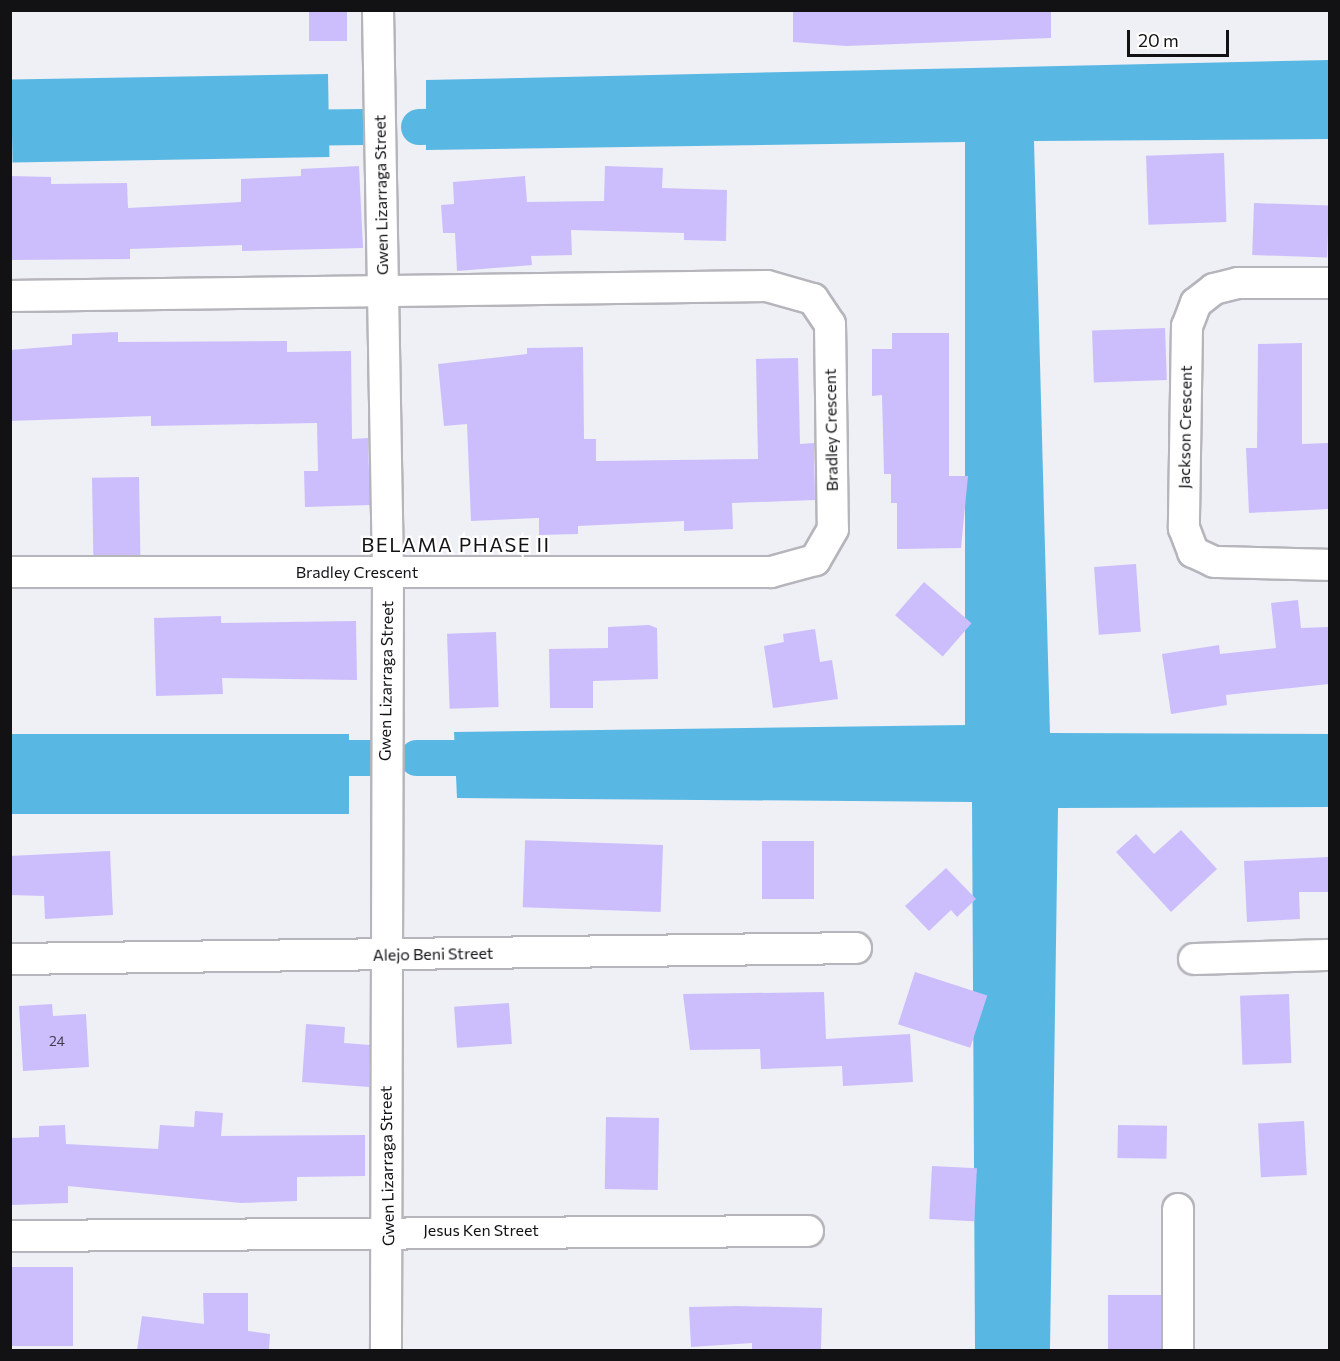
<!DOCTYPE html>
<html>
<head>
<meta charset="utf-8">
<style>
  body { margin:0 }
  #map { position:relative; width:1340px; height:1361px; overflow:hidden; background:#efeff6; font-family:Commissioner,sans-serif }
  div>[style] { position:absolute }
  [style*='--x'] { left:calc(var(--x)*1px); top:calc(var(--y)*1px); width:calc(var(--w)*1px); rotate:calc(var(--a)*1deg) }
  .water>* { inset:0; background:#59b8e3; transform-origin:0 0 }
  .canal>* { height:36px; margin:-18px; padding:0 18px; transform-origin:18px; border-radius:18px; background:#59b8e3 }
  .building>* { inset:0; background:#ccbefc; transform-origin:0 0 }
  .roads { filter:drop-shadow(2px 0 #b5b5bb) drop-shadow(-2px 0 #b5b5bb) drop-shadow(0 2px #b5b5bb) drop-shadow(0 -2px #b5b5bb) }
  .minor>* { height:30px; margin:-15px; padding:0 15px; transform-origin:15px; border-radius:15px; background:#fff }
  span { translate:-50% -50%; white-space:nowrap; text-align:center; line-height:1.15; -webkit-text-stroke:4.5px #fff; paint-order:stroke }
  .number-label { font-size:14px; color:#403c4e }
  .number-label span { -webkit-text-stroke-width:0 }
  .street-label { font-size:16px; color:#121114 }
  .quarter-label { font-size:20px; color:#121114; letter-spacing:1.5px }
  .frame { position:absolute; inset:0; border:12px solid #121114; pointer-events:none }
  .scale { position:absolute; left:1127px; top:30px; width:102px; height:27px; box-sizing:border-box; border:3px solid #121114; border-top:0; padding-left:8px; font-size:18px; line-height:21px; white-space:nowrap; color:#121114; -webkit-text-stroke:4px #fff; paint-order:stroke }
</style>
</head>
<body>
<div id="map">
  <div class="water">
    <i style="clip-path:polygon(1329px 60px,1329px 139px,1034px 141px,1050px 733px,1330px 734px,1329px 807px,1058px 808px,1050px 1350px,975px 1350px,972px 802px,457px 798px,454px 732px,965px 725px,965px 142px,426px 150px,426px 80px)"></i>
    <i style="left:328px;top:74px;width:83px;height:317px;rotate:89deg"></i>
    <i style="left:11px;top:734px;width:338px;height:80px"></i>
  </div>
  <div class="canal">
    <i style="--x:419;--y:127;--w:56;--a:-1"></i>
    <i style="--x:281;--y:128;--w:82;--a:-0.7"></i>
    <i style="--x:302;--y:758;--w:73;--a:0"></i>
    <i style="--x:417;--y:758;--w:86;--a:0"></i>
  </div>
  <div class="building">
    <i style="left:309px;top:10px;width:38px;height:31px"></i>
    <i style="clip-path:polygon(793px 10px,1051px 10px,1051px 38px,846px 46px,793px 42px)"></i>
    <i style="left:1224px;top:153px;width:69px;height:78px;rotate:88deg"></i>
    <i style="clip-path:polygon(359px 166px,363px 248px,242px 251px,242px 245px,130px 249px,130px 259px,10px 260px,10px 176px,51px 177px,51px 184px,127px 183px,128px 208px,241px 202px,241px 179px,301px 176px,301px 169px)"></i>
    <i style="clip-path:polygon(605px 166px,663px 168px,662px 188px,727px 190px,726px 241px,684px 240px,684px 233px,571px 230px,572px 255px,531px 256px,532px 265px,457px 271px,455px 233px,443px 233px,441px 205px,454px 204px,453px 182px,525px 176px,527px 202px,604px 201px)"></i>
    <i style="left:1254px;top:203px;width:75px;height:52px;rotate:2deg"></i>
    <i style="left:1165px;top:328px;width:52px;height:73px;rotate:88deg"></i>
    <i style="clip-path:polygon(118px 332px,118px 342px,287px 341px,287px 352px,351px 351px,352px 439px,368px 438px,370px 505px,305px 507px,304px 471px,318px 471px,317px 423px,151px 426px,151px 416px,10px 421px,10px 350px,72px 345px,72px 334px)"></i>
    <i style="clip-path:polygon(892px 333px,949px 333px,949px 476px,968px 476px,961px 548px,897px 549px,897px 503px,891px 503px,891px 474px,884px 474px,882px 395px,872px 396px,872px 349px,892px 349px)"></i>
    <i style="clip-path:polygon(1302px 343px,1302px 444px,1329px 443px,1329px 509px,1249px 513px,1246px 448px,1257px 448px,1258px 344px)"></i>
    <i style="clip-path:polygon(583px 347px,584px 439px,596px 439px,596px 461px,758px 459px,756px 359px,798px 358px,800px 444px,814px 443px,815px 500px,732px 503px,733px 529px,684px 531px,684px 521px,578px 526px,578px 534px,539px 535px,539px 518px,471px 521px,467px 424px,444px 426px,438px 364px,527px 354px,527px 348px)"></i>
    <i style="left:139px;top:477px;width:78px;height:47px;rotate:89deg"></i>
    <i style="left:1136px;top:564px;width:68px;height:42px;rotate:86deg"></i>
    <i style="left:924px;top:582px;width:63px;height:44px;rotate:41deg"></i>
    <i style="clip-path:polygon(1298px 600px,1301px 628px,1329px 627px,1329px 684px,1226px 695px,1227px 705px,1171px 714px,1162px 654px,1219px 645px,1220px 654px,1276px 648px,1271px 603px)"></i>
    <i style="clip-path:polygon(221px 616px,221px 623px,356px 621px,357px 680px,222px 678px,223px 694px,156px 696px,154px 618px)"></i>
    <i style="clip-path:polygon(649px 625px,657px 628px,658px 679px,593px 681px,593px 708px,550px 708px,549px 649px,608px 648px,608px 627px)"></i>
    <i style="clip-path:polygon(815px 629px,820px 662px,832px 660px,838px 699px,773px 708px,764px 646px,784px 642px,783px 634px)"></i>
    <i style="left:496px;top:632px;width:75px;height:49px;rotate:88deg"></i>
    <i style="clip-path:polygon(1181px 830px,1217px 869px,1171px 912px,1116px 852px,1136px 834px,1154px 854px)"></i>
    <i style="left:814px;top:841px;width:58px;height:52px;rotate:90deg"></i>
    <i style="left:663px;top:845px;width:67px;height:138px;rotate:92deg"></i>
    <i style="clip-path:polygon(110px 851px,113px 915px,45px 919px,44px 896px,10px 895px,10px 856px)"></i>
    <i style="clip-path:polygon(1329px 857px,1329px 892px,1299px 892px,1300px 919px,1247px 922px,1244px 861px)"></i>
    <i style="clip-path:polygon(946px 868px,976px 899px,957px 917px,951px 910px,929px 931px,905px 906px)"></i>
    <i style="left:915px;top:972px;width:76px;height:55px;rotate:18deg"></i>
    <i style="clip-path:polygon(824px 992px,826px 1039px,910px 1034px,913px 1082px,843px 1086px,842px 1066px,761px 1069px,760px 1049px,690px 1050px,683px 994px)"></i>
    <i style="left:1289px;top:994px;width:69px;height:49px;rotate:88deg"></i>
    <i style="left:509px;top:1003px;width:41px;height:55px;rotate:86deg"></i>
    <i style="clip-path:polygon(52px 1004px,53px 1016px,86px 1014px,89px 1067px,23px 1071px,19px 1006px)"></i>
    <i style="clip-path:polygon(306px 1024px,345px 1027px,344px 1043px,370px 1045px,369px 1087px,302px 1082px)"></i>
    <i style="clip-path:polygon(195px 1111px,223px 1113px,221px 1136px,365px 1135px,365px 1176px,297px 1177px,297px 1201px,241px 1203px,68px 1186px,68px 1203px,11px 1205px,10px 1138px,39px 1137px,39px 1126px,65px 1125px,66px 1144px,158px 1149px,160px 1125px,194px 1127px)"></i>
    <i style="left:606px;top:1117px;width:53px;height:72px;rotate:1deg"></i>
    <i style="left:1304px;top:1121px;width:54px;height:46px;rotate:87deg"></i>
    <i style="left:1118px;top:1125px;width:49px;height:33px;rotate:1deg"></i>
    <i style="left:932px;top:1166px;width:45px;height:53px;rotate:3deg"></i>
    <i style="left:73px;top:1267px;width:79px;height:63px;rotate:90deg"></i>
    <i style="clip-path:polygon(203px 1293px,248px 1293px,248px 1331px,270px 1334px,269px 1350px,137px 1350px,142px 1316px,204px 1324px)"></i>
    <i style="left:1161px;top:1295px;width:54px;height:53px;rotate:90deg"></i>
    <i style="clip-path:polygon(737px 1306px,822px 1308px,821px 1350px,752px 1350px,752px 1343px,691px 1347px,689px 1307px)"></i>
  </div>
  <div class="roads">
    <div class="minor">
      <i style="--x:378;--y:10;--w:562;--a:88.98"></i>
      <i style="--x:388;--y:572;--w:778;--a:90.15"></i>
      <i style="--x:1330;--y:283;--w:92;--a:180"></i>
      <i style="--x:1238;--y:283;--w:25;--a:166"></i>
      <i style="--x:1214;--y:289;--w:23;--a:142"></i>
      <i style="--x:1196;--y:303;--w:25;--a:111"></i>
      <i style="--x:1187;--y:326;--w:202;--a:90.9"></i>
      <i style="--x:1184;--y:528;--w:26;--a:69"></i>
      <i style="--x:1193;--y:552;--w:23;--a:25"></i>
      <i style="--x:1214;--y:562;--w:116;--a:1.5"></i>
      <i style="--x:10;--y:296;--w:757;--a:-0.76"></i>
      <i style="--x:767;--y:286;--w:48;--a:15.8"></i>
      <i style="--x:813;--y:299;--w:30;--a:56"></i>
      <i style="--x:830;--y:324;--w:205;--a:89.2"></i>
      <i style="--x:833;--y:529;--w:36;--a:120"></i>
      <i style="--x:815;--y:560;--w:46;--a:164.7"></i>
      <i style="--x:771;--y:572;--w:761;--a:180"></i>
      <i style="--x:10;--y:959;--w:846;--a:-0.74"></i>
      <i style="--x:1194;--y:959;--w:136;--a:-1.7"></i>
      <i style="--x:1178;--y:1209;--w:141;--a:90"></i>
      <i style="--x:10;--y:1236;--w:798;--a:-0.36"></i>
    </div>
  </div>
  <div class="number-label">
    <span style="left:57px;top:1041px">24</span>
  </div>
  <div class="street-label">
    <span style="left:381px;top:195px;rotate:-91deg">Gwen Lizarraga Street</span>
    <span style="left:1185px;top:427px;rotate:-89deg">Jackson Crescent</span>
    <span style="left:831px;top:430px;rotate:-91deg">Bradley Crescent</span>
    <span style="left:357px;top:572px">Bradley Crescent</span>
    <span style="left:386px;top:681px;rotate:-89deg">Gwen Lizarraga Street</span>
    <span style="left:433px;top:954px;rotate:-1deg">Alejo Beni Street</span>
    <span style="left:387px;top:1166px;rotate:-91deg">Gwen Lizarraga Street</span>
    <span style="left:481px;top:1230px">Jesus Ken Street</span>
  </div>
  <div class="quarter-label">
    <span style="left:456px;top:544px">BELAMA PHASE II</span>
  </div>
  <div class="frame"></div>
  <div class="scale">20 m</div>
</div>
</body>
</html>
